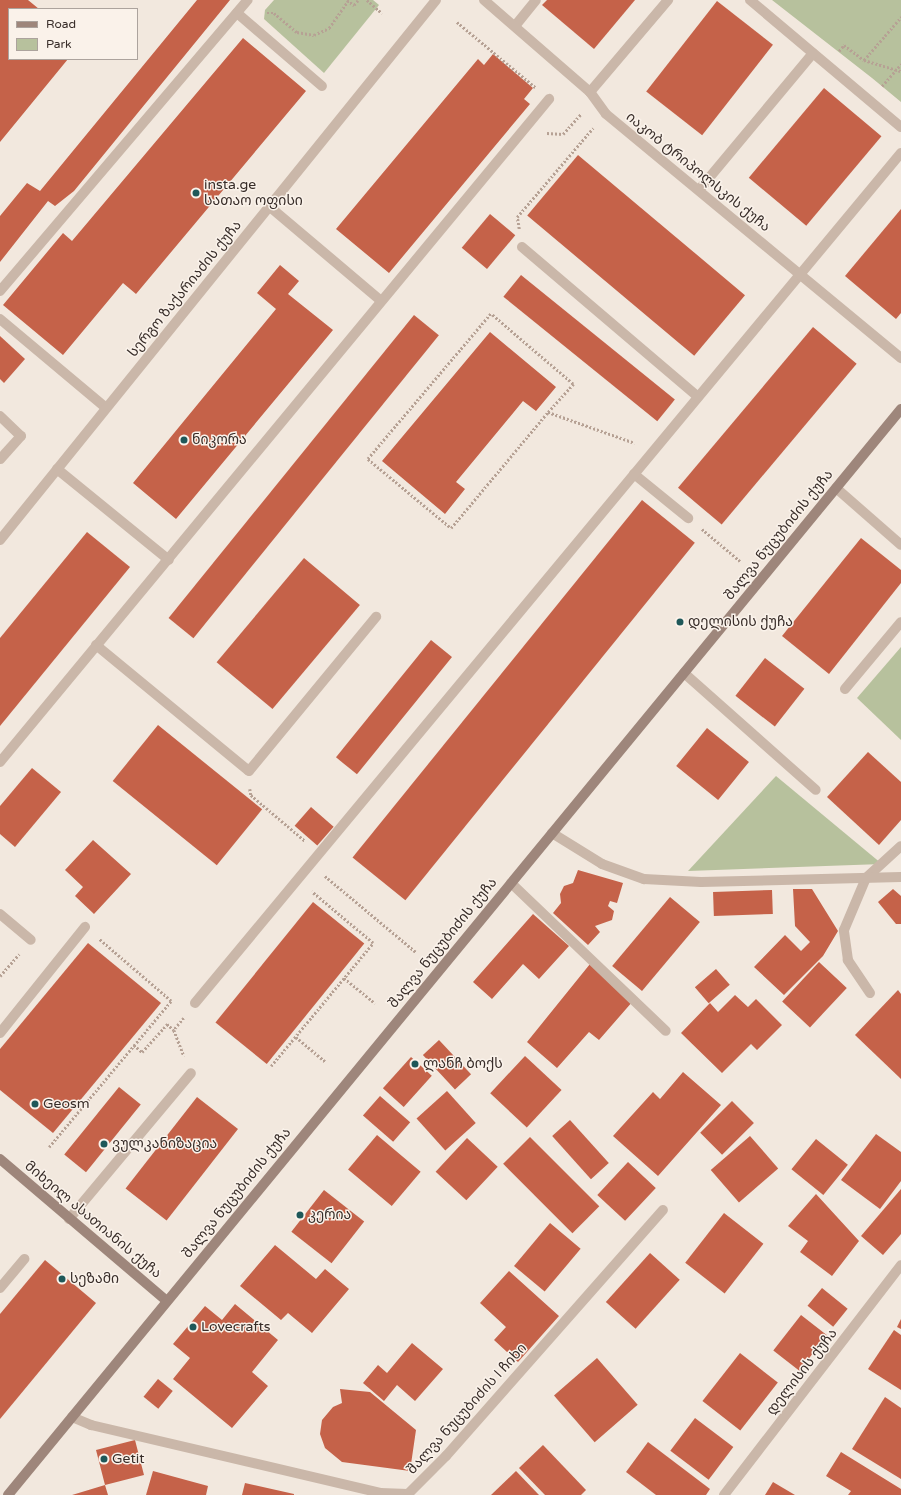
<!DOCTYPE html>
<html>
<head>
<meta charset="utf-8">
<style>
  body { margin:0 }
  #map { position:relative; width:901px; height:1495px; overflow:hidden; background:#f2e8de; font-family:"Varela Round","Noto Sans Georgian",sans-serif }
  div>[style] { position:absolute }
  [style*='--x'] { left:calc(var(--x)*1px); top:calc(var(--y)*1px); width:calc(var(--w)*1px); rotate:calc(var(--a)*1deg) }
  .green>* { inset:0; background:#b7c19d }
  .building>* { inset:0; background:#c56249; transform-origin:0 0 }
  .path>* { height:2.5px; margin-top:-1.25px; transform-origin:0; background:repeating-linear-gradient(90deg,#b6a194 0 2px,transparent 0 4px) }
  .service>* { height:10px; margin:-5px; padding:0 5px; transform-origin:5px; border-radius:5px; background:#cab7a9 }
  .minor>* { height:10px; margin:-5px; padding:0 5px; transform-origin:5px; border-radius:5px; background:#cab7a9 }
  .secondary>* { height:10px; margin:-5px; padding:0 5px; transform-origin:5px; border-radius:5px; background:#9e867b }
  .dots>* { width:11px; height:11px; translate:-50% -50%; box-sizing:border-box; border:2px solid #faf2ea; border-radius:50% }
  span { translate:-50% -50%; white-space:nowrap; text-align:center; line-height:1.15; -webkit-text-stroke:3px #faf2ea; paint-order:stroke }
  .street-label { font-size:14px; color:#382d29 }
  .poi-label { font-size:14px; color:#382d29 }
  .left { translate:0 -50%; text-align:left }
  .legend { position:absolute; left:8px; top:8px; width:130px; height:52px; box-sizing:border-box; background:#faf2ea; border:1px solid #aca39d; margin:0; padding:5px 7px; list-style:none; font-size:12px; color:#382d29 }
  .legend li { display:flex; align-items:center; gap:8px; height:20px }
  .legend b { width:20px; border:1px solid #aca39d }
</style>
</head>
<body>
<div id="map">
  <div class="green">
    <i style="clip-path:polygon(274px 0,373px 0,379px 5px,324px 73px,264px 19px,265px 10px)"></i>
    <i style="clip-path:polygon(772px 0,901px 0,901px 102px,872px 78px)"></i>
    <i style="clip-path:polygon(901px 647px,901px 740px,857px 698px)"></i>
    <i style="clip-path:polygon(776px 776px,882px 864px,688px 871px)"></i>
  </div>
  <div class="building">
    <i style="clip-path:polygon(0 0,28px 0,39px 9px,9px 9px,9px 59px,68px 59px,0 142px)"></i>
    <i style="clip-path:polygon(197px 0,230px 0,74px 191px,55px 206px,48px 201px,0 262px,0 216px,27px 183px,40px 191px)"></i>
    <i style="clip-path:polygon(547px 0,635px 0,594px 49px,542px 5px)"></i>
    <i style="left:717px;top:1px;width:71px;height:115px;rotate:38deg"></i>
    <i style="clip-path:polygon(243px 38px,306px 91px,136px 294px,123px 283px,63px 355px,3px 305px,63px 233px,72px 241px)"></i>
    <i style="clip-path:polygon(493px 54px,533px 88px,524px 99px,530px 104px,389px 273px,336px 229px,478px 59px,484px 65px)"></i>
    <i style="left:824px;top:88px;width:75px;height:117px;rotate:40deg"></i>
    <i style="left:578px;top:155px;width:218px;height:79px;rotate:40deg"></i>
    <i style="clip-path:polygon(901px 209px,901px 313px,896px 319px,845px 276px)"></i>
    <i style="left:490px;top:214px;width:33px;height:44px;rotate:40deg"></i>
    <i style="clip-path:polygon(280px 265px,299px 281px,288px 294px,333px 330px,176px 519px,133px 483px,276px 309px,257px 293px)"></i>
    <i style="left:521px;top:275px;width:198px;height:28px;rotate:39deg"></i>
    <i style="left:414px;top:315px;width:32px;height:390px;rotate:39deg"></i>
    <i style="left:813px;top:327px;width:57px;height:210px;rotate:40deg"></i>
    <i style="clip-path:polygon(490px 332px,556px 387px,536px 411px,523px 401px,456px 482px,465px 489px,445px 514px,382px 461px)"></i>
    <i style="clip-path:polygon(0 336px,25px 359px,4px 383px,0 379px)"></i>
    <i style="left:642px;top:500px;width:68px;height:460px;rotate:39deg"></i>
    <i style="clip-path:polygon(87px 532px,130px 567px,0 726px,0 638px)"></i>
    <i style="clip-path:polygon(861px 538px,901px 570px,901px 583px,829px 674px,782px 636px)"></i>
    <i style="left:304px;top:558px;width:73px;height:136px;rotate:40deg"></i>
    <i style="left:431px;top:640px;width:27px;height:151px;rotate:39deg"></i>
    <i style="left:765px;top:658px;width:50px;height:48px;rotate:38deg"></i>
    <i style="left:158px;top:725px;width:134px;height:72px;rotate:39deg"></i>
    <i style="left:707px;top:728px;width:54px;height:49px;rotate:39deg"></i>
    <i style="clip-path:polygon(868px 752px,901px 782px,901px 820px,879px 845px,827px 797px)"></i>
    <i style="clip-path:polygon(32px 768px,61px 792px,15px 847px,0 834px,0 806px)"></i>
    <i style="left:311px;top:807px;width:30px;height:25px;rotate:41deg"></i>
    <i style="clip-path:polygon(93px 840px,131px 874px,94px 914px,75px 896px,83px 887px,65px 870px)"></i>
    <i style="clip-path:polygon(578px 870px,623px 883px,617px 903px,610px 901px,608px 906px,614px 911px,612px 920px,595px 926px,600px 932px,588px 945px,553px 913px,561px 903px,560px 894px,564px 886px,573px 883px)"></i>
    <i style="clip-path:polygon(793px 889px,812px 889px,838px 931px,823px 956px,784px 995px,754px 967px,785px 935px,801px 951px,810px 942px,795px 926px)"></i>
    <i style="clip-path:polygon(893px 889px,901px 896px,901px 924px,896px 924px,878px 902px)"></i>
    <i style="left:772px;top:890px;width:24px;height:59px;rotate:88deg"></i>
    <i style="left:670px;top:897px;width:39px;height:90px;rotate:40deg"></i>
    <i style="left:313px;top:902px;width:66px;height:155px;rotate:39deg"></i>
    <i style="clip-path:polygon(533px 914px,569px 946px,539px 979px,523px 964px,492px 999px,473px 982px)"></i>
    <i style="clip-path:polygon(88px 943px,161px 1003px,53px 1133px,0 1090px,0 1049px)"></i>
    <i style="left:819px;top:962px;width:38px;height:54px;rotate:43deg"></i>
    <i style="clip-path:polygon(590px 964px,633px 1001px,599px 1040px,589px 1032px,557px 1068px,527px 1042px)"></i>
    <i style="left:716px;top:969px;width:21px;height:28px;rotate:49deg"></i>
    <i style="clip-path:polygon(898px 990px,901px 994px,901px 1079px,855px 1035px)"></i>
    <i style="clip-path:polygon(735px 995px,748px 1007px,756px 999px,782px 1025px,757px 1050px,751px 1044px,722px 1073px,681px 1033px,710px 1003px,718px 1012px)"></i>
    <i style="left:439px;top:1040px;width:47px;height:22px;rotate:47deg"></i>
    <i style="left:525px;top:1056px;width:50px;height:51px;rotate:43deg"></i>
    <i style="left:411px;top:1057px;width:28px;height:42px;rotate:42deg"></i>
    <i style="clip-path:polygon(683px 1072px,721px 1105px,658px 1176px,613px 1136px,653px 1092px,660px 1099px)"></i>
    <i style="left:119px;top:1087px;width:28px;height:87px;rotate:39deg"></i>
    <i style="left:447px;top:1091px;width:43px;height:41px;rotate:48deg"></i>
    <i style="left:380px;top:1096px;width:40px;height:26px;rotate:41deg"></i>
    <i style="left:197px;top:1097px;width:52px;height:116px;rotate:38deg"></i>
    <i style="left:732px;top:1101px;width:31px;height:45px;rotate:45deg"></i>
    <i style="left:570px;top:1120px;width:58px;height:24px;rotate:48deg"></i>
    <i style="clip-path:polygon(876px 1134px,901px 1152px,901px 1181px,880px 1209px,841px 1180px)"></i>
    <i style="left:377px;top:1135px;width:57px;height:45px;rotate:40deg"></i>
    <i style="left:750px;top:1136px;width:43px;height:52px;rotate:49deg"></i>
    <i style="left:530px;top:1137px;width:98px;height:38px;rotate:45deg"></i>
    <i style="left:467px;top:1138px;width:42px;height:46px;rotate:43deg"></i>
    <i style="left:816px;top:1139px;width:41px;height:39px;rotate:39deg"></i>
    <i style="left:628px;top:1162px;width:38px;height:45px;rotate:43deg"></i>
    <i style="clip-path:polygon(901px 1189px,901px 1234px,883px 1255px,861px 1236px)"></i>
    <i style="left:324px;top:1190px;width:51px;height:53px;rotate:38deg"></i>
    <i style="clip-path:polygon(816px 1194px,859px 1241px,832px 1276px,800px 1252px,808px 1241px,788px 1226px)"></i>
    <i style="left:724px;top:1213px;width:50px;height:63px;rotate:38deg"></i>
    <i style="left:550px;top:1223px;width:40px;height:56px;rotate:40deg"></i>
    <i style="clip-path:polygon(275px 1245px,316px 1279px,325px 1269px,349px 1289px,312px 1333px,288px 1313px,281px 1320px,240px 1286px)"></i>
    <i style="left:650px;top:1253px;width:40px;height:66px;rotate:42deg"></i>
    <i style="clip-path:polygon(45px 1260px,96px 1303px,0 1419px,0 1314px)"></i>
    <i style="clip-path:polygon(509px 1271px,559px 1316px,518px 1362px,494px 1340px,506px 1327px,480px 1303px)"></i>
    <i style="left:822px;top:1288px;width:33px;height:23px;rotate:39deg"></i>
    <i style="clip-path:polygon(235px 1304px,278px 1340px,252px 1372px,268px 1386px,232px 1428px,173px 1379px,190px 1358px,173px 1344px,205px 1306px,222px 1320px)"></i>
    <i style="left:801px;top:1315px;width:33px;height:45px;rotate:38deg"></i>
    <i style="clip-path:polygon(901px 1319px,901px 1329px,897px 1327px)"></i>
    <i style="clip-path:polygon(894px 1330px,901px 1335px,901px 1390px,868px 1369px)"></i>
    <i style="clip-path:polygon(412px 1343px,443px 1369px,415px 1401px,397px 1385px,384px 1401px,363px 1383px,378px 1365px,387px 1373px)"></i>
    <i style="left:740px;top:1353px;width:48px;height:61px;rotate:38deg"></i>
    <i style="left:597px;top:1358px;width:62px;height:57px;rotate:49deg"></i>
    <i style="left:158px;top:1379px;width:19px;height:23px;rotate:39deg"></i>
    <i style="clip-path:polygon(340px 1389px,370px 1392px,416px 1430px,410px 1471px,342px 1462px,325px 1448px,320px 1434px,322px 1420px,333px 1407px,342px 1403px)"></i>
    <i style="clip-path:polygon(885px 1397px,901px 1408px,901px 1479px,852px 1449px)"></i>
    <i style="left:695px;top:1418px;width:48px;height:41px;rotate:37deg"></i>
    <i style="clip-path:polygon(135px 1440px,144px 1475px,105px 1485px,108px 1495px,72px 1495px,105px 1485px,96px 1450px)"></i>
    <i style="clip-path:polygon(648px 1442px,710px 1489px,706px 1495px,656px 1495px,626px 1472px)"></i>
    <i style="clip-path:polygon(543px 1445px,586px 1490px,581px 1495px,545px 1495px,519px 1468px)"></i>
    <i style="clip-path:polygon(841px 1452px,901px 1489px,901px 1495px,848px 1495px,851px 1491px,826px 1476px)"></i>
    <i style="clip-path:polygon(153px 1471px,208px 1486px,206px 1495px,146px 1495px)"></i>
    <i style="clip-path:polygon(516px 1471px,539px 1495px,491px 1495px)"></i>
    <i style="clip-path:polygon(773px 1482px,795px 1495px,765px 1495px)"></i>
    <i style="clip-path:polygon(245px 1483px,294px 1494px,294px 1495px,242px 1495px)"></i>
  </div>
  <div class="path">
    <i style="--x:347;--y:0;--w:9;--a:36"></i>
    <i style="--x:354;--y:5;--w:6;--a:-51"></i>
    <i style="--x:367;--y:0;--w:20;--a:41"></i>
    <i style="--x:267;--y:13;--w:7;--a:0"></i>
    <i style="--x:274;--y:13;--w:30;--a:40"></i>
    <i style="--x:297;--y:32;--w:17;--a:10"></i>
    <i style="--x:314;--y:35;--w:17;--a:-25"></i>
    <i style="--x:329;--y:28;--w:33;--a:-55"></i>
    <i style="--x:457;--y:22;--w:102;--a:39.8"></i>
    <i style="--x:839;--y:51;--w:8;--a:-50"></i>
    <i style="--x:844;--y:45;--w:25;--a:37"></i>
    <i style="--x:864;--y:60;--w:39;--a:17"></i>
    <i style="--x:864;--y:60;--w:57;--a:-49.3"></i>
    <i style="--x:882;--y:86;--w:29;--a:-49"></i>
    <i style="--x:547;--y:133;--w:16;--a:4"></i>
    <i style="--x:563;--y:134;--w:27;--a:-48"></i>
    <i style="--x:519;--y:229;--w:12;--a:-99"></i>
    <i style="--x:517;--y:217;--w:117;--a:-49.5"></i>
    <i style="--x:548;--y:412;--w:38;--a:-48"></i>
    <i style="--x:573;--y:384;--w:108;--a:-139.5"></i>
    <i style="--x:491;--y:314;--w:190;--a:130.3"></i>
    <i style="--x:368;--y:459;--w:108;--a:39.7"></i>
    <i style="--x:451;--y:528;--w:151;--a:-50.1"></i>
    <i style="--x:548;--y:412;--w:92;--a:19.6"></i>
    <i style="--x:702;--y:529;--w:50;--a:40.1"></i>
    <i style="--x:250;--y:789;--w:6;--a:81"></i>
    <i style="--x:251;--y:795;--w:71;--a:40.4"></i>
    <i style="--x:325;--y:876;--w:119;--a:39.9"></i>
    <i style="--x:0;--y:976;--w:29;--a:-49"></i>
    <i style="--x:344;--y:978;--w:40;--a:39"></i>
    <i style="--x:184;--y:1018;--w:16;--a:130"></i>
    <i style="--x:174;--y:1030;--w:28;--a:69"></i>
    <i style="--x:296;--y:1037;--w:39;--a:40"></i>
    <i style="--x:134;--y:1045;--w:11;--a:41"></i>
    <i style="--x:142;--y:1052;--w:38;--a:-48"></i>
    <i style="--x:167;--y:1024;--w:9;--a:41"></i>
    <i style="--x:271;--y:1066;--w:160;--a:-50.3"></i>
    <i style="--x:373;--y:943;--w:80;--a:-140.1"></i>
    <i style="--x:49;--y:1147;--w:190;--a:-50.1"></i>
    <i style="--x:171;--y:1001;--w:95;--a:-139.3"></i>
  </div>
  <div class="service">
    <i style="--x:750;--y:0;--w:197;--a:40.1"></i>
    <i style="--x:237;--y:13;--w:112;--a:40.7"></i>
    <i style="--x:515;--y:26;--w:33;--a:-51"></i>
    <i style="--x:590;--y:92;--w:121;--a:-49.7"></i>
    <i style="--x:699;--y:190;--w:178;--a:-50.2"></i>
    <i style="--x:270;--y:207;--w:144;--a:40.2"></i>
    <i style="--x:522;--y:247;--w:231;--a:40.4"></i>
    <i style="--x:0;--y:291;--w:382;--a:-49.6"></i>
    <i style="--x:0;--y:319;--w:138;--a:40"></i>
    <i style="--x:0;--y:416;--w:29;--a:44"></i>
    <i style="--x:21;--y:436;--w:31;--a:132"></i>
    <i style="--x:57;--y:469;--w:144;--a:39.1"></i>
    <i style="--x:634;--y:474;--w:70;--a:39.2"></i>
    <i style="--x:836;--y:488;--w:86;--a:41.2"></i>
    <i style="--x:96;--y:645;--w:198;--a:39.5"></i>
    <i style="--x:249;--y:771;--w:200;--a:-50.5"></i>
    <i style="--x:684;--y:673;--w:176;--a:41.6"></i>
    <i style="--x:845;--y:689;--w:87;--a:-50.1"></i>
    <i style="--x:0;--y:762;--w:861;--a:-50.37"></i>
    <i style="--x:511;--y:883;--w:214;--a:43.7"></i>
    <i style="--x:0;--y:914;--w:40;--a:40"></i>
    <i style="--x:870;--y:993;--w:40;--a:-124"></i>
    <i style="--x:848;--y:960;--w:30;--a:-98"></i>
    <i style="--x:844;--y:930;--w:56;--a:-67.1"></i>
    <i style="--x:866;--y:878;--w:47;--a:-42.4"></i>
    <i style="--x:195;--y:1003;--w:1105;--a:-50.29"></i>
    <i style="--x:0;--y:1033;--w:136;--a:-51.3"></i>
    <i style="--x:69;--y:1219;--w:190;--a:-50.1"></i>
    <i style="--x:0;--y:1288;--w:38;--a:-50"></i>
  </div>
  <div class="minor">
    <i style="--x:484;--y:0;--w:140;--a:41"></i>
    <i style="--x:590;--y:92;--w:27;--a:54"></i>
    <i style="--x:606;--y:114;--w:383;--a:39.6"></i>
    <i style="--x:0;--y:540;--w:694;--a:-51.08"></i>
    <i style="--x:552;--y:833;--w:59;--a:31.8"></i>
    <i style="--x:602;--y:864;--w:45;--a:19.7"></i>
    <i style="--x:644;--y:879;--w:57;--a:3"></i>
    <i style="--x:701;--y:882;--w:200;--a:-1.4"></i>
    <i style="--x:72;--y:1417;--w:21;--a:23"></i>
    <i style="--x:91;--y:1425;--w:297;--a:13.2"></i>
    <i style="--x:380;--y:1493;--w:28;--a:2"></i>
    <i style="--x:408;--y:1494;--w:54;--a:-45"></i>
    <i style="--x:446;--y:1456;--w:328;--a:-48.6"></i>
    <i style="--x:724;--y:1495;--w:290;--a:-52.4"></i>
  </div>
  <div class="secondary">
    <i style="--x:0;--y:1159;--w:219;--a:40.4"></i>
    <i style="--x:8;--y:1495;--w:1406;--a:-50.57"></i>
  </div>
  <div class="dots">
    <i style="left:196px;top:193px;background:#1f5859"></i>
    <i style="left:184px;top:440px;background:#1f5859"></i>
    <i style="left:680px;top:622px;background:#1f5859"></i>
    <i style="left:415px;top:1064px;background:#1f5859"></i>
    <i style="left:35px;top:1104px;background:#1f5859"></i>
    <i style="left:104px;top:1144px;background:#1f5859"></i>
    <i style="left:300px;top:1215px;background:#1f5859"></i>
    <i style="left:62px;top:1279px;background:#1f5859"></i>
    <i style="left:193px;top:1327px;background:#1f5859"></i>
    <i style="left:104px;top:1459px;background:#1f5859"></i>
  </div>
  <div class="street-label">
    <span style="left:698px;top:172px;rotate:39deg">იაკობ ტრიპოლსკის ქუჩა</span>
    <span style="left:185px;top:289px;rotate:-51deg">სერგო ზაქარიაძის ქუჩა</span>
    <span style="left:779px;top:535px;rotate:-51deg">შალვა ნუცუბიძის ქუჩა</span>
    <span style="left:443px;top:943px;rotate:-51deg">შალვა ნუცუბიძის ქუჩა</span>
    <span style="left:237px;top:1193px;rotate:-51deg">შალვა ნუცუბიძის ქუჩა</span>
    <span style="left:93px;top:1220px;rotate:40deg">მიხეილ ასათიანის ქუჩა</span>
    <span style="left:802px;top:1372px;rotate:-52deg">დელისის ქუჩა</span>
    <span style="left:467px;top:1409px;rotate:-48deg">შალვა ნუცუბიძის I ჩიხი</span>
  </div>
  <div class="poi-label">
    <span class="left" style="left:204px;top:193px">insta.ge<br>სათაო ოფისი</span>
    <span class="left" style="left:192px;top:440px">ნიკორა</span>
    <span class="left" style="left:688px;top:622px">დელისის ქუჩა</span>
    <span class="left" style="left:423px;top:1064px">ლანჩ ბოქს</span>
    <span class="left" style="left:43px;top:1104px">Geosm</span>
    <span class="left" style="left:112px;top:1144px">ვულკანიზაცია</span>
    <span class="left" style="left:308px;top:1215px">კერია</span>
    <span class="left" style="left:70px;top:1279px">სეზამი</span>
    <span class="left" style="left:201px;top:1327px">Lovecrafts</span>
    <span class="left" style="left:112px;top:1459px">Getit</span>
  </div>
  <ul class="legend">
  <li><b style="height:5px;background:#9e867b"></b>Road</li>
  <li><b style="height:11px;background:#b7c19d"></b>Park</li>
  </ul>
</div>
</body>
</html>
